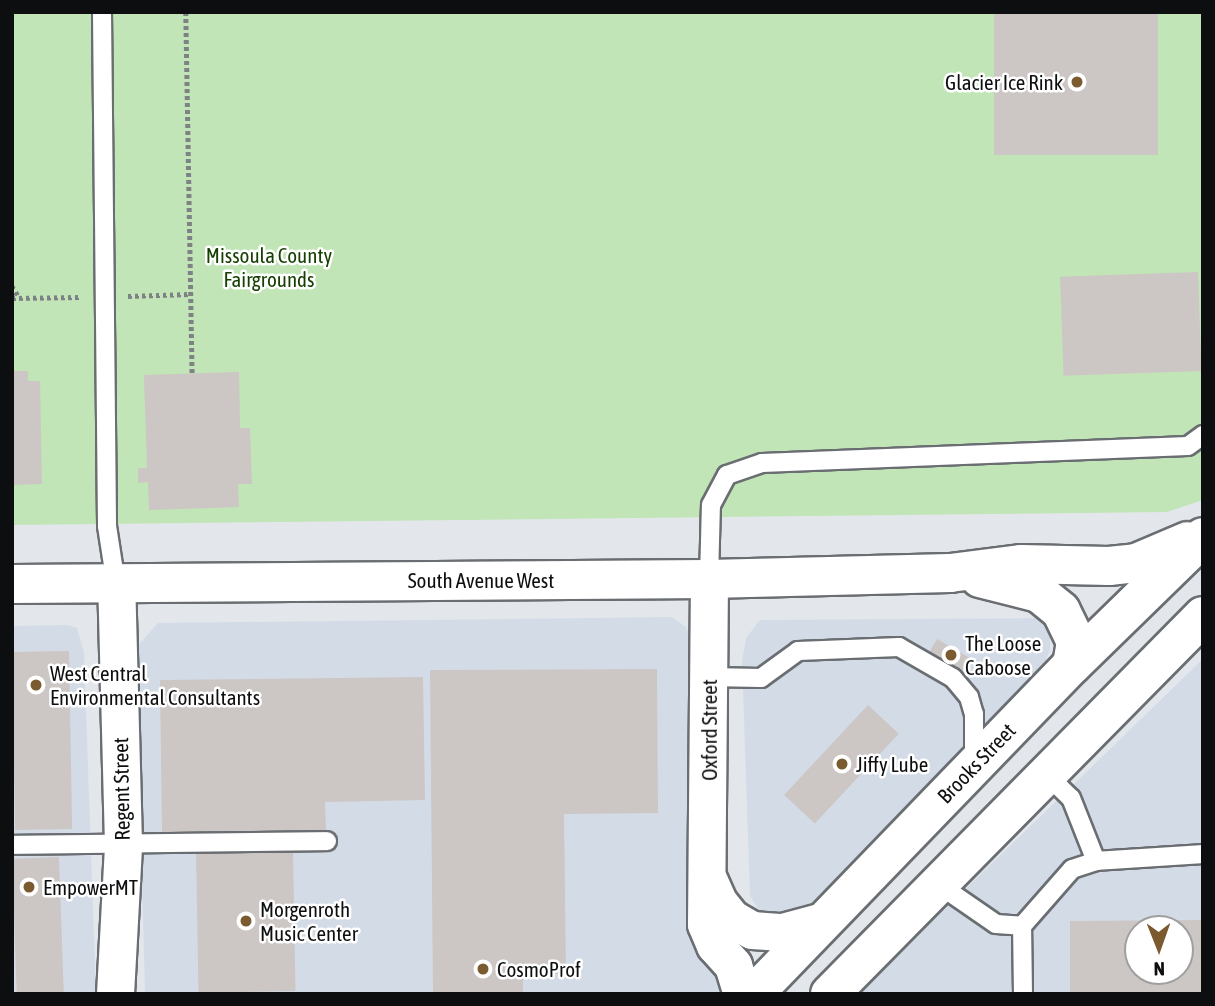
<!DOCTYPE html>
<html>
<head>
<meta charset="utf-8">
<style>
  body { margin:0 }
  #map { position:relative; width:1215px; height:1006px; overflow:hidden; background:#e3e7ec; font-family:"Asap Condensed",sans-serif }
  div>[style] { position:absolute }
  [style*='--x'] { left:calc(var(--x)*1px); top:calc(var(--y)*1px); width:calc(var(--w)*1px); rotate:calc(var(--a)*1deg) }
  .built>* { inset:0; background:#d3dce6 }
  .green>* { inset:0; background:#c1e5b6 }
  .building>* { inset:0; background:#ccc6c5; transform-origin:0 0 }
  .path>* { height:4.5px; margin-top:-2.25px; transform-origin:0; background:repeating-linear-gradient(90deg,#7f8285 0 3.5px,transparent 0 7px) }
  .roads { filter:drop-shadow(2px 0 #6a6e72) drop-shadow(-2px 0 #6a6e72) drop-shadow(0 2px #6a6e72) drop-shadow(0 -2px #6a6e72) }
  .service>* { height:18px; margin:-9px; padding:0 9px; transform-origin:9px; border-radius:9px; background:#fff }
  .minor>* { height:37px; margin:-18.5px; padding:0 18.5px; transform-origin:18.5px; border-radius:18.5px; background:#fff }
  .tertiary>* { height:38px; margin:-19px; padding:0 19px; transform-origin:19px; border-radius:19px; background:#fff }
  .trunk>* { height:38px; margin:-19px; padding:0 19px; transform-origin:19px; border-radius:19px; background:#fff }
  .dots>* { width:19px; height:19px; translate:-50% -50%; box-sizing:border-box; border:4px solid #fff; border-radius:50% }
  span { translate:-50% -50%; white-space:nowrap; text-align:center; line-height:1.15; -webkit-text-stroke:5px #fff; paint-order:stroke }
  .poi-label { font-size:21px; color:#0d0e10 }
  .right { translate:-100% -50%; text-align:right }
  .left { translate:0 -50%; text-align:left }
  .park-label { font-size:21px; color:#164003 }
  .street-label { font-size:21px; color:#0d0e10 }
  .frame { position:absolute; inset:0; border:14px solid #0d0e10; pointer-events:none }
  .north { position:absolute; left:1124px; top:915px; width:70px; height:70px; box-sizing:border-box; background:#fff; border:2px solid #9e9f9f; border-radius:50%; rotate:179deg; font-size:19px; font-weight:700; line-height:28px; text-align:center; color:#0d0e10 }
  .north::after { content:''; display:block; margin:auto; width:24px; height:32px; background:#7b5a30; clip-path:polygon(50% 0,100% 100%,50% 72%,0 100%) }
</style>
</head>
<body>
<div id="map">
  <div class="built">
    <i style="clip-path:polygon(672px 617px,686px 627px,692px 641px,728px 994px,145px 994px,136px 648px,158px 623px)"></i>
    <i style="clip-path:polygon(1036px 618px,1050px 629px,1050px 650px,1043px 667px,1015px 705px,804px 915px,762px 915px,750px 896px,742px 661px,746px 638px,760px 620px)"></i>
    <i style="clip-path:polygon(68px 625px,77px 628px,84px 653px,96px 994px,12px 994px,12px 626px)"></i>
    <i style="clip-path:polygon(evenodd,1203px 659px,1203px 994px,859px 994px,859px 992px,1203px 659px,1138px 929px,1180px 929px,1180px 971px,1138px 971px,1138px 929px)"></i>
  </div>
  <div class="green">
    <i style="clip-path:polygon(12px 12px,1203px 12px,1203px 500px,1167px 512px,12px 525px)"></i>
  </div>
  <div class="building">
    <i style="left:994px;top:12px;width:164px;height:143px"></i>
    <i style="left:1198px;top:272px;width:99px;height:138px;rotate:88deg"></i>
    <i style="clip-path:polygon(12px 371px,28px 371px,28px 381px,40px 381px,42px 484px,12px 485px)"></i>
    <i style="clip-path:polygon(239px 372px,240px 428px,250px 428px,252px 484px,238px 484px,239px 507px,149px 510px,148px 482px,138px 483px,138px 468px,147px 468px,144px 375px)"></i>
    <i style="left:937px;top:639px;width:42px;height:14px;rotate:30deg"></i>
    <i style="left:69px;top:651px;width:178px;height:57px;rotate:89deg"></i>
    <i style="clip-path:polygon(657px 669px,658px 813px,564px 814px,566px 974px,523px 974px,523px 994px,433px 994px,430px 670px)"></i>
    <i style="clip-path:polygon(423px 677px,425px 800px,325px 802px,326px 830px,162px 833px,160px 680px)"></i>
    <i style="left:868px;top:705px;width:42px;height:123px;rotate:43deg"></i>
    <i style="left:293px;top:849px;width:142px;height:97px;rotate:89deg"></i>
    <i style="left:59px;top:857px;width:137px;height:47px;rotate:88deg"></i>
    <i style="clip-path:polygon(evenodd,1203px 920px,1203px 994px,1070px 994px,1070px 921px,1203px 920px,1138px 929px,1180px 929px,1180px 971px,1138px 971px,1138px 929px)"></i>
  </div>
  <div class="path">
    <i style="--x:186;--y:12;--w:361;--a:89"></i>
    <i style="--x:12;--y:286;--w:13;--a:58"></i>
    <i style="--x:128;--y:296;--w:62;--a:-1.8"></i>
    <i style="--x:12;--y:298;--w:69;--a:-0.8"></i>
  </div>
  <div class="roads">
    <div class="service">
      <i style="--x:102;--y:12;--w:514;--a:89.44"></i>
      <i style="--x:107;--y:526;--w:59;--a:81.2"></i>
      <i style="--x:709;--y:579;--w:74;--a:-88.5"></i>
      <i style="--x:711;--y:505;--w:34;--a:-62"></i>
      <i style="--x:727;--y:475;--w:37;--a:-19"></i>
      <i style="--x:762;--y:463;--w:426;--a:-2.3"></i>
      <i style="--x:1188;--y:446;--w:19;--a:-36"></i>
      <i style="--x:709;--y:677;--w:52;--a:1.1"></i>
      <i style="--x:761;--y:678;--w:46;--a:-36.1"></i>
      <i style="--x:798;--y:651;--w:101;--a:-2.3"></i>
      <i style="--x:899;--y:647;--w:62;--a:29.9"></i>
      <i style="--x:953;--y:678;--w:25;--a:50"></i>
      <i style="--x:969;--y:697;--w:18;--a:74"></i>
      <i style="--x:974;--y:714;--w:47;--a:90"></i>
      <i style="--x:1047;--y:775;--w:33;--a:44"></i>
      <i style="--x:1071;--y:798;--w:68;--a:68.4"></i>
      <i style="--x:12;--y:845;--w:315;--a:-0.7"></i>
      <i style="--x:938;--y:884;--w:70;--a:34.6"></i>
      <i style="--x:996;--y:924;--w:26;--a:4"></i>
      <i style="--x:1023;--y:994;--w:68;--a:-90.8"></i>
      <i style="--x:1022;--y:926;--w:76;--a:-48.7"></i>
      <i style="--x:1072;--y:869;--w:25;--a:-18"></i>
      <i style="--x:1096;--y:861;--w:107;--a:-3.7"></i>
    </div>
    <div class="minor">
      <i style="--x:709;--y:579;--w:345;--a:90.5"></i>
      <i style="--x:706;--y:924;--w:23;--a:67"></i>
      <i style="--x:715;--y:945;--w:27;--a:48"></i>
      <i style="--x:733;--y:965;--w:30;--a:73"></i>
      <i style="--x:709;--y:881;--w:24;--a:66"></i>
      <i style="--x:719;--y:903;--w:19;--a:51"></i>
      <i style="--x:731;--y:918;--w:24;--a:30"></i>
      <i style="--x:752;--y:930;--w:30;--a:4"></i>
      <i style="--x:782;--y:932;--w:42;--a:-15"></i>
      <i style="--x:115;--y:994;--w:150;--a:-86.9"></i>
      <i style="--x:123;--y:844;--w:260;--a:-91.5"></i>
    </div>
    <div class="tertiary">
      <i style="--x:12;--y:584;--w:697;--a:-0.41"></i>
      <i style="--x:709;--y:579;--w:241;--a:-1.4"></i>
    </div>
    <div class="trunk">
      <i style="--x:950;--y:573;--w:72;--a:-7.2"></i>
      <i style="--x:1021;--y:564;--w:88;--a:1.3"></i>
      <i style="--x:1109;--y:566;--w:27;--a:-6"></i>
      <i style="--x:1136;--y:563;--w:56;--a:-22.9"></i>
      <i style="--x:980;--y:578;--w:61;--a:14.3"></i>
      <i style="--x:1039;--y:593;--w:28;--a:39"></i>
      <i style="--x:1061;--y:611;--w:34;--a:64"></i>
      <i style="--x:1076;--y:642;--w:23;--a:100"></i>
      <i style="--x:754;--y:994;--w:458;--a:-46"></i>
      <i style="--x:1072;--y:665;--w:183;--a:-44.3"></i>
      <i style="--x:830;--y:994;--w:531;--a:-45.38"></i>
    </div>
  </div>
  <div class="dots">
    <i style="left:1077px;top:82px;background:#7b5a30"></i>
    <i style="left:951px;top:655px;background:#7b5a30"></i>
    <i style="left:36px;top:685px;background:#7b5a30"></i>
    <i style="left:842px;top:764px;background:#7b5a30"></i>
    <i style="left:29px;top:887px;background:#7b5a30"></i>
    <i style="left:246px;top:921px;background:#7b5a30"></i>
    <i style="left:483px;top:969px;background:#7b5a30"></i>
  </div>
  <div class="poi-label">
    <span class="right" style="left:1063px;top:82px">Glacier Ice Rink</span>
    <span class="left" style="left:965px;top:655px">The Loose<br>Caboose</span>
    <span class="left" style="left:50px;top:685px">West Central<br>Environmental Consultants</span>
    <span class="left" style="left:856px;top:764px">Jiffy Lube</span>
    <span class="left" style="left:43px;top:887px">EmpowerMT</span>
    <span class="left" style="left:260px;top:921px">Morgenroth<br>Music Center</span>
    <span class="left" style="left:497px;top:969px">CosmoProf</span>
  </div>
  <div class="park-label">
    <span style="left:269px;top:267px">Missoula County<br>Fairgrounds</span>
  </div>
  <div class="street-label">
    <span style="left:481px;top:580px">South Avenue West</span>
    <span style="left:709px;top:730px;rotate:-90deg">Oxford Street</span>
    <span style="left:976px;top:763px;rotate:-46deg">Brooks Street</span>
    <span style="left:121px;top:789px;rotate:-91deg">Regent Street</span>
  </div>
  <div class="frame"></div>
  <div class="north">N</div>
</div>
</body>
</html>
